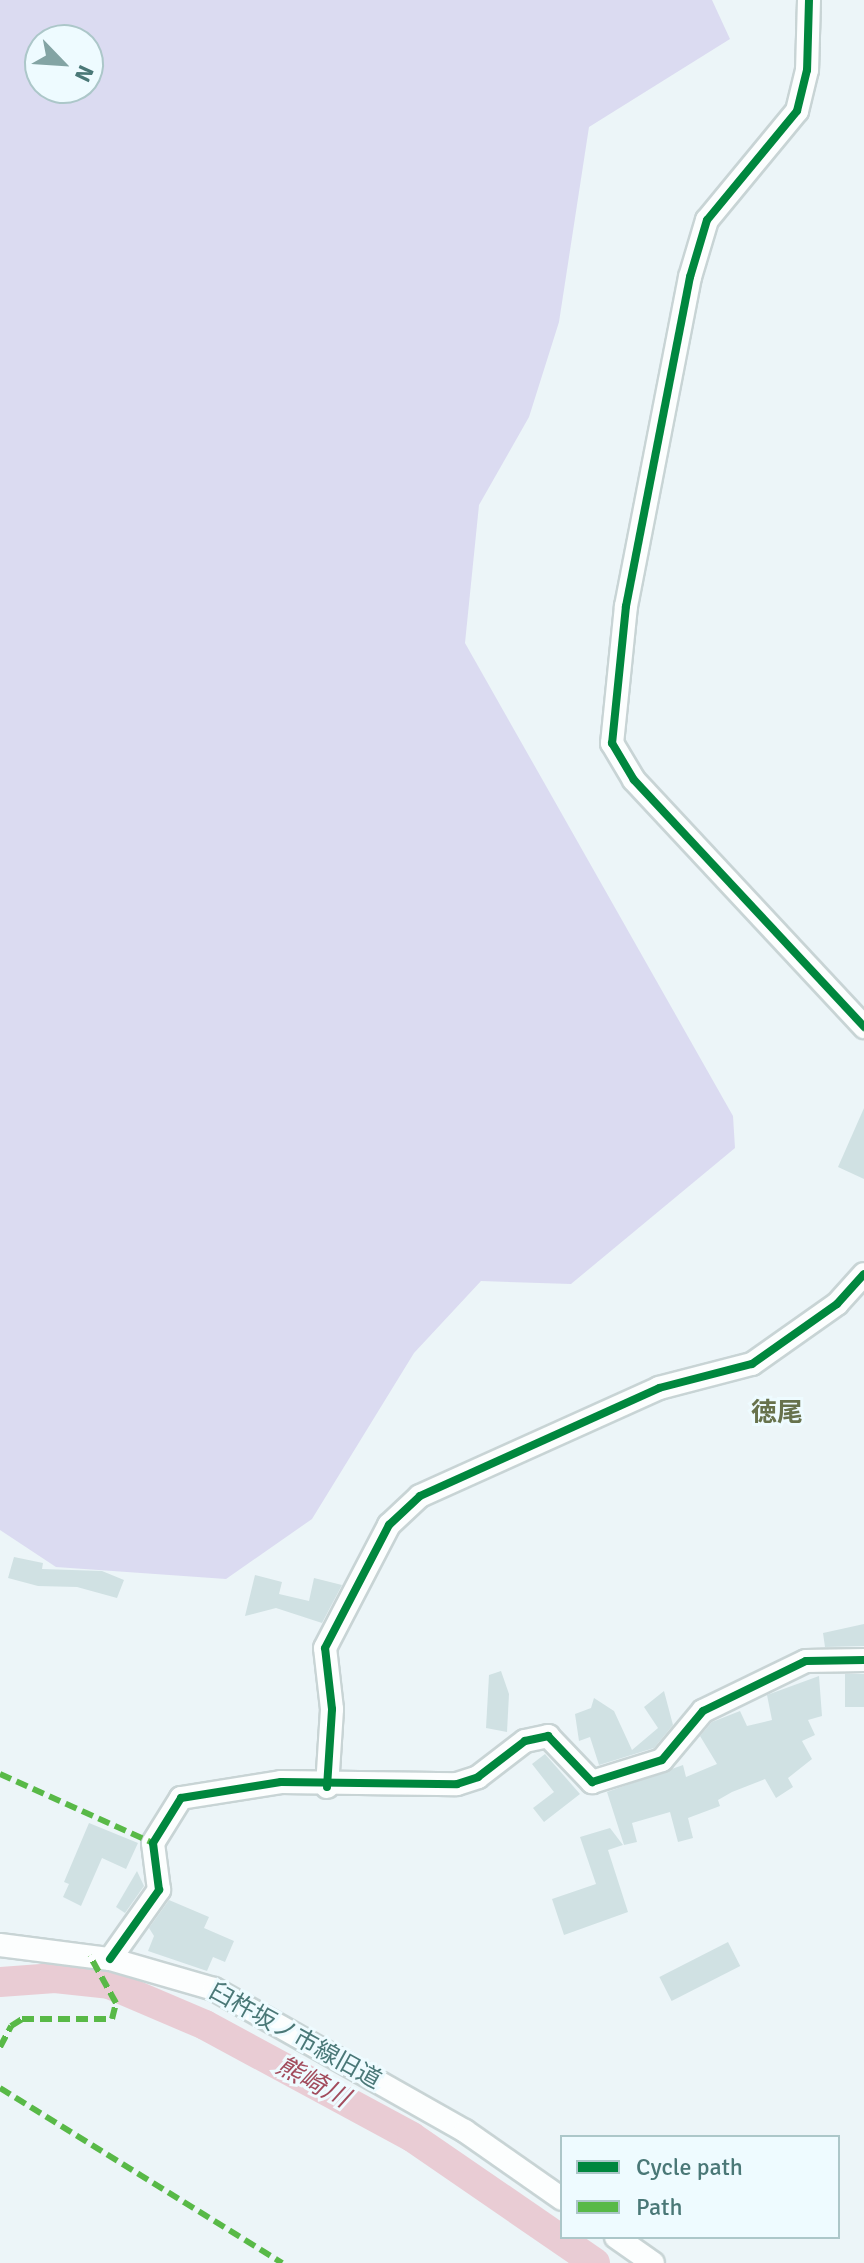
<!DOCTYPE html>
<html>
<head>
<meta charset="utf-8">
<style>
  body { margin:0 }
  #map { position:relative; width:864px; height:2263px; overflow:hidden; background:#ecf5f8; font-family:Signika,"Noto Sans JP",sans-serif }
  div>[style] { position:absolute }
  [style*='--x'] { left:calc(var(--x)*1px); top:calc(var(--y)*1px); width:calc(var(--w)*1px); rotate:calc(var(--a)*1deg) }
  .green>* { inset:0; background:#dbdbf1 }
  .river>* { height:30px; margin:-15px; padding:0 15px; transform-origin:15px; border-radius:15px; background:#e9ccd4 }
  .building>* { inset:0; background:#d0e1e3; transform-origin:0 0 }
  .roads { filter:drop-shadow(2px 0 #c8d4d5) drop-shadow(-2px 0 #c8d4d5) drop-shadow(0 2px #c8d4d5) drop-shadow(0 -2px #c8d4d5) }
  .minor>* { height:22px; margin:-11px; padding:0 11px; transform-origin:11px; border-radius:11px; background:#fcfefe }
  .quiet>* { height:6px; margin-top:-3px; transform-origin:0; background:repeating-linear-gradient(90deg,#58b947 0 12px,transparent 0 18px) }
  .cycleway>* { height:8px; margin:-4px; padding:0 4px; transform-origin:4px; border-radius:4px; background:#00873e }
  span { translate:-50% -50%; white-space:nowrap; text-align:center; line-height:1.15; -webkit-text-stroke:6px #eefbff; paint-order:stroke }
  .street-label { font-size:24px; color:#4a7877 }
  .neighbourhood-label { font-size:26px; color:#67724c; font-weight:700 }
  .water-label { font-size:26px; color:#a24c5d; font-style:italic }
  .legend { position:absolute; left:560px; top:2135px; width:280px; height:104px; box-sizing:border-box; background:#eefbff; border:2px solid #acc7c9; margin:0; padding:10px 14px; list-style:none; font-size:24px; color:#4a7877 }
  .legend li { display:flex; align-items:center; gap:16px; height:40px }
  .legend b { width:40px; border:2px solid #acc7c9 }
  .north { position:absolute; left:24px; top:24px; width:80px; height:80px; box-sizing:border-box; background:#eefbff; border:2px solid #acc7c9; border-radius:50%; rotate:115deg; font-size:22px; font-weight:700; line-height:32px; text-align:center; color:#4a7877 }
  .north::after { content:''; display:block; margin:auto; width:28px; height:36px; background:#83a4a4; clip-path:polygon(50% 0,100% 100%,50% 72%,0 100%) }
</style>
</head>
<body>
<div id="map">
  <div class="green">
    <i style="clip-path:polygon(evenodd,0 0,712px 0,730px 39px,589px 127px,559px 322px,529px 417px,479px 505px,465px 643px,733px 1116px,735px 1148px,571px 1284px,481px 1281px,414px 1353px,312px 1519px,226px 1579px,56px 1567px,0 1530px,0 0,40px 40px,88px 40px,88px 88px,40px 88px,40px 40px)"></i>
  </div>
  <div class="river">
    <i style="--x:0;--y:1982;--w:55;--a:-4.2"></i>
    <i style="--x:55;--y:1978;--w:54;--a:6.3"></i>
    <i style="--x:109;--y:1984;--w:104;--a:23.1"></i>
    <i style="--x:205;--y:2025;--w:235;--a:28.4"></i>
    <i style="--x:412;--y:2137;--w:222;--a:34.5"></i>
  </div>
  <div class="building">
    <i style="clip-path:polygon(864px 1108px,864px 1179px,838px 1167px)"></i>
    <i style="clip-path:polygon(14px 1557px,43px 1563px,42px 1569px,102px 1571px,124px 1580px,117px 1598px,77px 1587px,38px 1586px,8px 1578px)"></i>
    <i style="clip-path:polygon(255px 1575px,282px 1582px,279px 1594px,309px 1601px,314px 1578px,342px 1585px,322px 1623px,276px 1608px,245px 1616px)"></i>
    <i style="clip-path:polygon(864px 1624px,864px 1646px,825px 1647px,823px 1633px)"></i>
    <i style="clip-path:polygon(501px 1671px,509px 1694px,507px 1732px,486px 1728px,489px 1675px)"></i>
    <i style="left:845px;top:1674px;width:19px;height:33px"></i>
    <i style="clip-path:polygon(819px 1676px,822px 1716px,808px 1720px,815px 1735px,802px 1741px,812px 1759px,788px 1778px,793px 1787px,776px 1798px,765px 1779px,732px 1792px,718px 1800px,720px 1806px,688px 1818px,693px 1838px,678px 1842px,670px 1812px,632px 1823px,637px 1842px,624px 1845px,607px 1792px,683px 1765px,686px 1777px,717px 1764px,700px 1736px,712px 1722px,740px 1711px,747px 1726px,772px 1720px,767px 1695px)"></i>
    <i style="clip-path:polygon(664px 1691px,673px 1725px,654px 1748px,599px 1765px,590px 1737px,579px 1741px,575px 1714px,591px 1708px,594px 1698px,614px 1711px,632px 1750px,658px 1728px,644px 1707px)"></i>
    <i style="clip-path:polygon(545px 1754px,580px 1794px,544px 1822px,533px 1808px,554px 1792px,532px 1764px)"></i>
    <i style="clip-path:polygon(89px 1823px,138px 1843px,126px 1869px,102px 1858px,81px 1906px,63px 1897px,69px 1884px,64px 1882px)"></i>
    <i style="clip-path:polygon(610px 1828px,623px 1845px,608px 1850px,628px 1912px,564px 1935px,552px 1899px,596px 1884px,580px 1837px)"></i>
    <i style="clip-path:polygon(137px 1871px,144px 1886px,125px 1913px,116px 1907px)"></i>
    <i style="clip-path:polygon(169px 1900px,209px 1917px,204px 1928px,234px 1941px,225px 1962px,213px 1957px,207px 1971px,148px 1951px,154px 1936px,149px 1928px)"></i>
    <i style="left:728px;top:1942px;width:27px;height:77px;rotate:63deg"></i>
  </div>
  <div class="roads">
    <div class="minor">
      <i style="--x:809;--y:0;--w:70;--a:91.6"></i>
      <i style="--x:807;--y:70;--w:42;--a:103.7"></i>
      <i style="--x:797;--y:111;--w:141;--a:129.5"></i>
      <i style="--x:707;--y:220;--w:59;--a:106.6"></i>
      <i style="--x:690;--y:277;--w:335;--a:101"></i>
      <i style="--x:626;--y:606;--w:138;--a:95.8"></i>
      <i style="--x:612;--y:743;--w:43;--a:59.3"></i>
      <i style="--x:634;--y:780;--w:338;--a:47"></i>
      <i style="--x:327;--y:1787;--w:78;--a:-86.3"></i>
      <i style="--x:332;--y:1709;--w:61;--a:-96.5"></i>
      <i style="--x:325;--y:1648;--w:139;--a:-62.5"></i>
      <i style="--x:389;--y:1525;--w:42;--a:-43.1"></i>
      <i style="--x:420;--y:1496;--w:262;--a:-24.3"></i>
      <i style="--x:659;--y:1388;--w:96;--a:-14.5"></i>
      <i style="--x:752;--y:1364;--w:104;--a:-35.2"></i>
      <i style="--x:837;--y:1304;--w:40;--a:-48"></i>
      <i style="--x:0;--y:1945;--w:111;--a:7.3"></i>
      <i style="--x:110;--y:1959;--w:108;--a:16.1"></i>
      <i style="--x:214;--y:1989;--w:288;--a:29.5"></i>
      <i style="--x:465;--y:2131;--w:118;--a:35"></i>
      <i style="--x:110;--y:1959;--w:85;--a:-54.6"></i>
      <i style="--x:159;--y:1890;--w:47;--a:-97.3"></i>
      <i style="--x:153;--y:1843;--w:53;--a:-58.1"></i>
      <i style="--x:181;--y:1798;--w:101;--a:-9.1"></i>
      <i style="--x:281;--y:1782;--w:176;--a:0.7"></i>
      <i style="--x:457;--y:1784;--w:22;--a:-18"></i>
      <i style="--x:478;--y:1777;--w:59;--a:-37.5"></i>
      <i style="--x:525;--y:1741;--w:24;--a:-12"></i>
      <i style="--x:548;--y:1736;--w:64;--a:46.3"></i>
      <i style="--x:592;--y:1782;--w:73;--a:-17.4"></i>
      <i style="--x:662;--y:1760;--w:64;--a:-50.1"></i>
      <i style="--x:703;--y:1711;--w:114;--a:-25.9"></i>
      <i style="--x:806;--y:1661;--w:58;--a:-1"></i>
      <i style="--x:616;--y:2237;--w:45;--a:35.1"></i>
    </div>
  </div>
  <div class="quiet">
    <i style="--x:0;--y:1774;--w:168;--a:24.3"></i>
    <i style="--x:0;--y:2047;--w:24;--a:-62"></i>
    <i style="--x:11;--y:2026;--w:13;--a:-32"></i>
    <i style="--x:22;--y:2019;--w:90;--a:0"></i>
    <i style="--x:112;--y:2019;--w:16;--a:-76"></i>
    <i style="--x:116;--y:2003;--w:54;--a:-119"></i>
    <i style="--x:0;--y:2088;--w:332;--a:31.8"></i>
  </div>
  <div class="cycleway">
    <i style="--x:809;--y:0;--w:70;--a:91.6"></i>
    <i style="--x:807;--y:70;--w:42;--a:103.7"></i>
    <i style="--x:797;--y:111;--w:141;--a:129.5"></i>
    <i style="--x:707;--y:220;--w:59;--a:106.6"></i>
    <i style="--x:690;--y:277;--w:335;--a:101"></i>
    <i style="--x:626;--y:606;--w:138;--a:95.8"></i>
    <i style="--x:612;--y:743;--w:43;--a:59.3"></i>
    <i style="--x:634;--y:780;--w:338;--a:47"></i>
    <i style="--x:327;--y:1787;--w:78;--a:-86.3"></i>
    <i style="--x:332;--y:1709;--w:61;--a:-96.5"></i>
    <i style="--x:325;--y:1648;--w:139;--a:-62.5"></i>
    <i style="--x:389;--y:1525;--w:42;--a:-43.1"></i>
    <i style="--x:420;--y:1496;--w:262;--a:-24.3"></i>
    <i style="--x:659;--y:1388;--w:96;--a:-14.5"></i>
    <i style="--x:752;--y:1364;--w:104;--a:-35.2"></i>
    <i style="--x:837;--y:1304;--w:40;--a:-48"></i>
    <i style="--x:110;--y:1959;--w:85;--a:-54.6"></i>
    <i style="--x:159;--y:1890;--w:47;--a:-97.3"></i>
    <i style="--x:153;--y:1843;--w:53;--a:-58.1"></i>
    <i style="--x:181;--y:1798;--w:101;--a:-9.1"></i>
    <i style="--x:281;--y:1782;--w:176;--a:0.7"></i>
    <i style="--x:457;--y:1784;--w:22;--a:-18"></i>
    <i style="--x:478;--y:1777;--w:59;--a:-37.5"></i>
    <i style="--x:525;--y:1741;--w:24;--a:-12"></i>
    <i style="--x:548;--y:1736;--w:64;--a:46.3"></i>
    <i style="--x:592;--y:1782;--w:73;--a:-17.4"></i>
    <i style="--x:662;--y:1760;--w:64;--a:-50.1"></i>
    <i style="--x:703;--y:1711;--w:114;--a:-25.9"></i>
    <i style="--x:806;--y:1661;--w:58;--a:-1"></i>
  </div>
  <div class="street-label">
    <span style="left:295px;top:2036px;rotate:29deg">臼杵坂ノ市線旧道</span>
  </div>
  <div class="neighbourhood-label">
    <span style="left:777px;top:1414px">徳尾</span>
  </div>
  <div class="water-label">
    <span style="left:312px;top:2083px;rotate:28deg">熊崎川</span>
  </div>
  <ul class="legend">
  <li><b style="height:10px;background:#00873e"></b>Cycle path</li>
  <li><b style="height:10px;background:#58b947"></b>Path</li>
  </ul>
  <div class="north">N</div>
</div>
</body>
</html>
